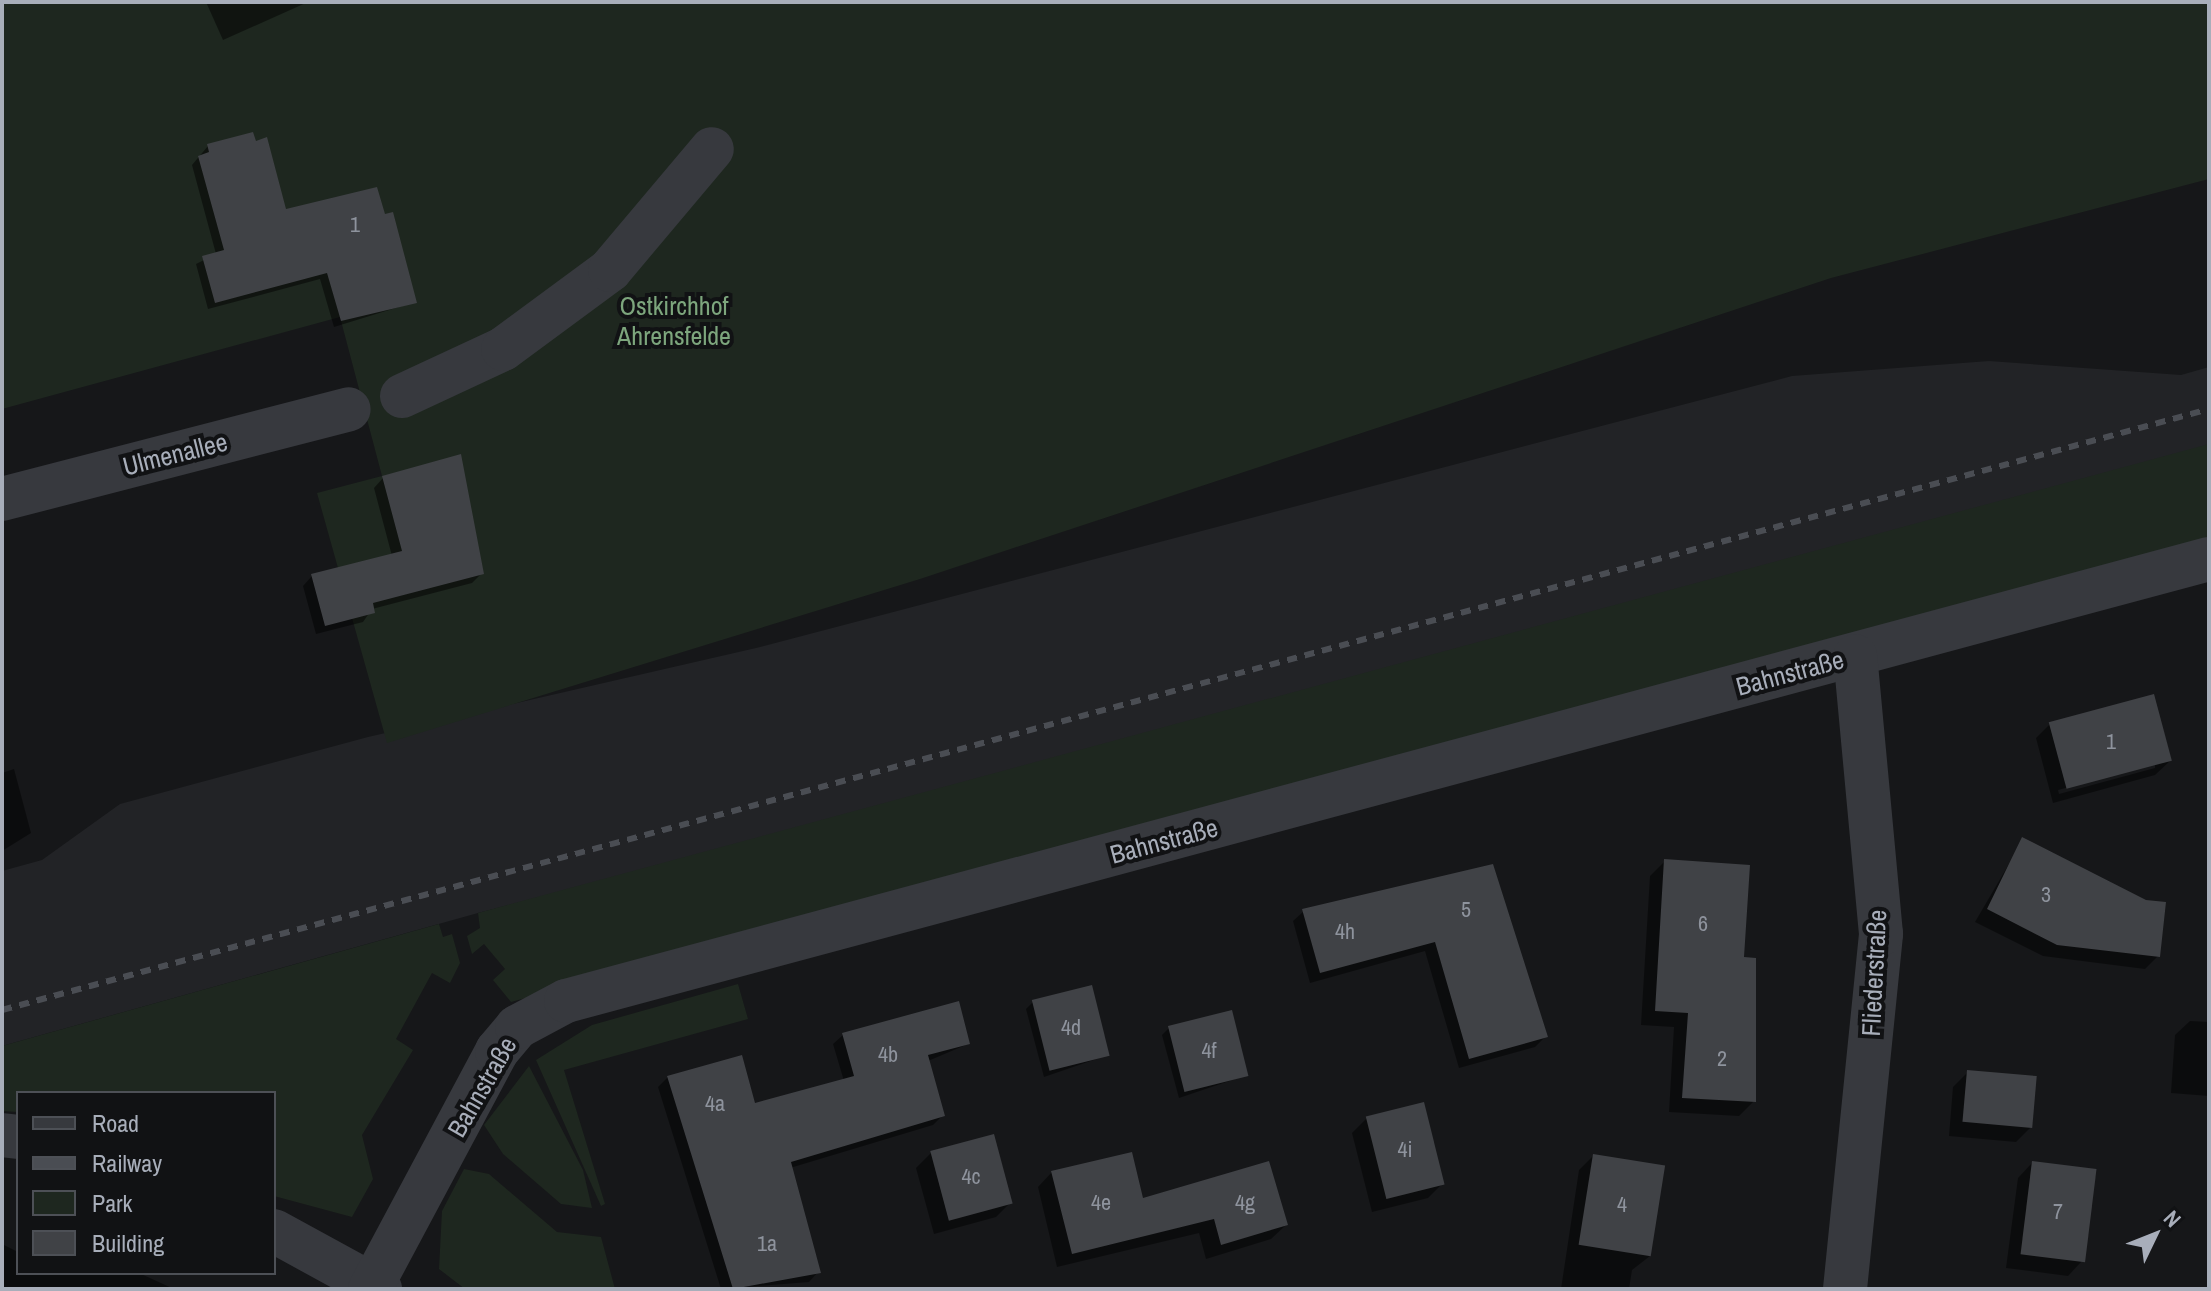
<!DOCTYPE html>
<html>
<head>
<meta charset="utf-8">
<style>
  body { margin:0 }
  #map { position:relative; width:2211px; height:1291px; overflow:hidden; background:#161719; font-family:"Archivo Narrow",sans-serif }
  div>[style] { position:absolute }
  [style*='--x'] { left:calc(var(--x)*1px); top:calc(var(--y)*1px); width:calc(var(--w)*1px); rotate:calc(var(--a)*1deg) }
  .built>* { inset:0; background:#222326 }
  .green>* { inset:0; background:#1e271f }
  .shadow>* { inset:0; background:#0007 }
  .building>* { inset:0; background:#404246; transform-origin:0 0 }
  .minor>* { height:44px; margin:-22px; padding:0 22px; transform-origin:22px; border-radius:22px; background:#37393e }
  .rail>* { height:6px; margin-top:-3px; transform-origin:0; background:repeating-linear-gradient(90deg,#4a4d53 0 10px,transparent 0 18px) }
  span { translate:-50% -50%; white-space:nowrap; text-align:center; line-height:1.15; -webkit-text-stroke:8px #111214; paint-order:stroke }
  .number-label { font-size:22px; color:#8e939d }
  .number-label span { -webkit-text-stroke-width:0 }
  .park-label { font-size:26px; color:#7da67d }
  .street-label { font-size:26px; color:#a8aeba }
  .frame { position:absolute; inset:0; border:4px solid #a8aeba; pointer-events:none }
  .legend { position:absolute; left:16px; top:1091px; width:260px; height:184px; box-sizing:border-box; background:#111214; border:2px solid #4d5056; margin:0; padding:10px 14px; list-style:none; font-size:24px; color:#a8aeba }
  .legend li { display:flex; align-items:center; gap:16px; height:40px }
  .legend b { width:40px; border:2px solid #4d5056 }
  .north { position:absolute; left:2115px; top:1195px; width:80px; height:80px; -webkit-text-stroke:6px #111214; paint-order:stroke; rotate:47deg; font-size:22px; font-weight:700; line-height:32px; text-align:center; color:#a8aeba }
  .north::after { content:''; display:block; margin:auto; width:28px; height:36px; background:#a8aeba; clip-path:polygon(50% 0,100% 100%,50% 72%,0 100%) }
</style>
</head>
<body>
<div id="map">
  <div class="built">
    <i style="clip-path:polygon(1989px 361px,2181px 375px,2209px 367px,2209px 465px,478px 913px,2px 1046px,2px 871px,42px 860px,120px 804px,368px 737px,756px 648px,1792px 376px)"></i>
  </div>
  <div class="green">
    <i style="clip-path:polygon(2px 2px,2209px 2px,2209px 179px,1831px 278px,920px 579px,387px 743px,317px 493px,382px 476px,340px 317px,2px 409px)"></i>
    <i style="clip-path:polygon(2209px 444px,2209px 537px,511px 1002px,493px 980px,505px 969px,484px 944px,472px 954px,467px 936px,480px 928px,478px 913px)"></i>
    <i style="clip-path:polygon(439px 924px,443px 937px,452px 934px,460px 963px,450px 983px,432px 973px,396px 1039px,413px 1050px,362px 1135px,373px 1179px,352px 1217px,274px 1196px,274px 1093px,18px 1093px,18px 1112px,2px 1111px,2px 1046px)"></i>
    <i style="clip-path:polygon(738px 984px,748px 1019px,564px 1070px,605px 1204px,601px 1206px,536px 1060px,592px 1025px)"></i>
    <i style="clip-path:polygon(529px 1066px,583px 1170px,592px 1208px,561px 1204px,503px 1154px,484px 1125px)"></i>
    <i style="clip-path:polygon(464px 1169px,489px 1174px,557px 1232px,601px 1237px,615px 1289px,465px 1289px,439px 1269px,442px 1211px)"></i>
  </div>
  <div class="shadow">
    <i style="clip-path:polygon(206px 2px,308px 2px,223px 40px)"></i>
    <i style="clip-path:polygon(208px 146px,285px 212px,383px 217px,415px 302px,334px 327px,320px 279px,208px 309px,196px 264px,216px 254px,192px 165px)"></i>
    <i style="clip-path:polygon(383px 478px,482px 573px,472px 583px,372px 609px,363px 622px,316px 634px,303px 586px,312px 576px,392px 556px,374px 488px)"></i>
    <i style="clip-path:polygon(evenodd,2050px 724px,2170px 761px,2155px 775px,2053px 803px,2036px 738px,2050px 724px,2155px 764px,2155px 768px,2059px 794px,2058px 790px,2155px 764px)"></i>
    <i style="clip-path:polygon(14px 769px,31px 833px,2px 851px,2px 773px)"></i>
    <i style="clip-path:polygon(2023px 840px,2158px 956px,2145px 969px,2043px 956px,1975px 922px)"></i>
    <i style="clip-path:polygon(1665px 861px,1742px 959px,1754px 1101px,1739px 1116px,1669px 1112px,1674px 1027px,1641px 1025px,1650px 876px)"></i>
    <i style="clip-path:polygon(1492px 866px,1545px 1037px,1535px 1047px,1459px 1068px,1425px 951px,1310px 983px,1293px 921px,1304px 911px)"></i>
    <i style="clip-path:polygon(1033px 1002px,1108px 1055px,1044px 1077px,1026px 1009px)"></i>
    <i style="clip-path:polygon(2190px 1021px,2209px 1022px,2209px 1096px,2171px 1093px,2175px 1035px)"></i>
    <i style="clip-path:polygon(1169px 1028px,1247px 1075px,1179px 1098px,1162px 1035px)"></i>
    <i style="clip-path:polygon(843px 1035px,968px 1044px,928px 1061px,943px 1115px,933px 1125px,790px 1168px,818px 1272px,809px 1282px,721px 1289px,658px 1087px,668px 1077px,753px 1105px,844px 1081px,833px 1044px)"></i>
    <i style="clip-path:polygon(1968px 1072px,2031px 1127px,2016px 1142px,1949px 1136px,1953px 1087px)"></i>
    <i style="clip-path:polygon(1367px 1118px,1442px 1184px,1428px 1198px,1372px 1212px,1352px 1133px)"></i>
    <i style="clip-path:polygon(992px 1137px,1010px 1203px,996px 1217px,934px 1234px,916px 1168px,931px 1153px)"></i>
    <i style="clip-path:polygon(1593px 1156px,1650px 1256px,1632px 1270px,1629px 1289px,1561px 1289px,1579px 1170px)"></i>
    <i style="clip-path:polygon(2032px 1163px,2082px 1261px,2068px 1276px,2006px 1268px,2018px 1178px)"></i>
    <i style="clip-path:polygon(1052px 1172px,1141px 1200px,1286px 1225px,1271px 1239px,1206px 1259px,1199px 1233px,1057px 1267px,1038px 1187px)"></i>
    <i style="clip-path:polygon(2px 1244px,18px 1252px,18px 1273px,139px 1273px,174px 1289px,2px 1289px)"></i>
  </div>
  <div class="building">
    <i style="clip-path:polygon(253px 132px,256px 141px,267px 137px,286px 209px,377px 187px,385px 214px,393px 212px,417px 303px,341px 321px,327px 273px,215px 303px,202px 256px,224px 250px,198px 156px,209px 152px,207px 144px)"></i>
    <i style="clip-path:polygon(461px 454px,484px 574px,373px 603px,375px 613px,325px 626px,311px 574px,402px 551px,382px 476px)"></i>
    <i style="left:2154px;top:694px;width:69px;height:109px;rotate:75deg"></i>
    <i style="clip-path:polygon(2022px 837px,2146px 900px,2166px 902px,2160px 957px,2057px 945px,1987px 909px)"></i>
    <i style="clip-path:polygon(1664px 859px,1750px 865px,1744px 957px,1756px 958px,1756px 1102px,1682px 1098px,1688px 1013px,1655px 1011px)"></i>
    <i style="clip-path:polygon(1493px 864px,1548px 1037px,1469px 1059px,1435px 942px,1320px 973px,1302px 909px)"></i>
    <i style="left:1092px;top:985px;width:73px;height:62px;rotate:76deg"></i>
    <i style="clip-path:polygon(959px 1001px,970px 1044px,928px 1055px,945px 1116px,791px 1162px,821px 1273px,733px 1289px,667px 1076px,742px 1055px,755px 1103px,854px 1076px,842px 1033px)"></i>
    <i style="left:1232px;top:1010px;width:68px;height:66px;rotate:76deg"></i>
    <i style="left:1967px;top:1070px;width:70px;height:52px;rotate:5deg"></i>
    <i style="left:1424px;top:1102px;width:85px;height:60px;rotate:76deg"></i>
    <i style="left:994px;top:1134px;width:72px;height:66px;rotate:75deg"></i>
    <i style="clip-path:polygon(1132px 1152px,1143px 1198px,1269px 1161px,1288px 1225px,1221px 1245px,1214px 1219px,1072px 1254px,1051px 1171px)"></i>
    <i style="left:1593px;top:1154px;width:73px;height:92px;rotate:9deg"></i>
    <i style="left:2032px;top:1161px;width:65px;height:94px;rotate:7deg"></i>
  </div>
  <div class="minor">
    <i style="--x:402;--y:396;--w:111;--a:-25"></i>
    <i style="--x:503;--y:349;--w:133;--a:-36.4"></i>
    <i style="--x:610;--y:270;--w:158;--a:-49.9"></i>
    <i style="--x:2;--y:499;--w:358;--a:-14.5"></i>
    <i style="--x:2;--y:1135;--w:16;--a:7"></i>
    <i style="--x:274;--y:1231;--w:121;--a:28.7"></i>
    <i style="--x:370;--y:1289;--w:270;--a:-61.9"></i>
    <i style="--x:497;--y:1051;--w:31;--a:-50"></i>
    <i style="--x:517;--y:1027;--w:55;--a:-28"></i>
    <i style="--x:566;--y:1001;--w:1701;--a:-15.06"></i>
    <i style="--x:1845;--y:1289;--w:357;--a:-84.2"></i>
    <i style="--x:1881;--y:934;--w:279;--a:-95.3"></i>
  </div>
  <div class="rail">
    <i style="--x:2;--y:1010;--w:2287;--a:-15.23"></i>
  </div>
  <div class="number-label">
    <span style="left:355px;top:225px">1</span>
    <span style="left:2111px;top:742px">1</span>
    <span style="left:2046px;top:895px">3</span>
    <span style="left:1466px;top:910px">5</span>
    <span style="left:1703px;top:924px">6</span>
    <span style="left:1345px;top:932px">4h</span>
    <span style="left:1071px;top:1028px">4d</span>
    <span style="left:1209px;top:1051px">4f</span>
    <span style="left:888px;top:1055px">4b</span>
    <span style="left:1722px;top:1059px">2</span>
    <span style="left:715px;top:1104px">4a</span>
    <span style="left:1405px;top:1150px">4i</span>
    <span style="left:971px;top:1177px">4c</span>
    <span style="left:1101px;top:1203px">4e</span>
    <span style="left:1245px;top:1203px">4g</span>
    <span style="left:1622px;top:1205px">4</span>
    <span style="left:2058px;top:1212px">7</span>
    <span style="left:767px;top:1244px">1a</span>
  </div>
  <div class="park-label">
    <span style="left:674px;top:321px">Ostkirchhof<br>Ahrensfelde</span>
  </div>
  <div class="street-label">
    <span style="left:175px;top:454px;rotate:-14deg">Ulmenallee</span>
    <span style="left:1790px;top:673px;rotate:-15deg">Bahnstraße</span>
    <span style="left:1164px;top:841px;rotate:-15deg">Bahnstraße</span>
    <span style="left:1874px;top:973px;rotate:-87deg">Fliederstraße</span>
    <span style="left:482px;top:1087px;rotate:-60deg">Bahnstraße</span>
  </div>
  <div class="frame"></div>
  <ul class="legend">
  <li><b style="height:10px;background:#37393e"></b>Road</li>
  <li><b style="height:10px;background:#4a4d53"></b>Railway</li>
  <li><b style="height:22px;background:#1e271f"></b>Park</li>
  <li><b style="height:22px;background:#404246"></b>Building</li>
  </ul>
  <div class="north">N</div>
</div>
</body>
</html>
